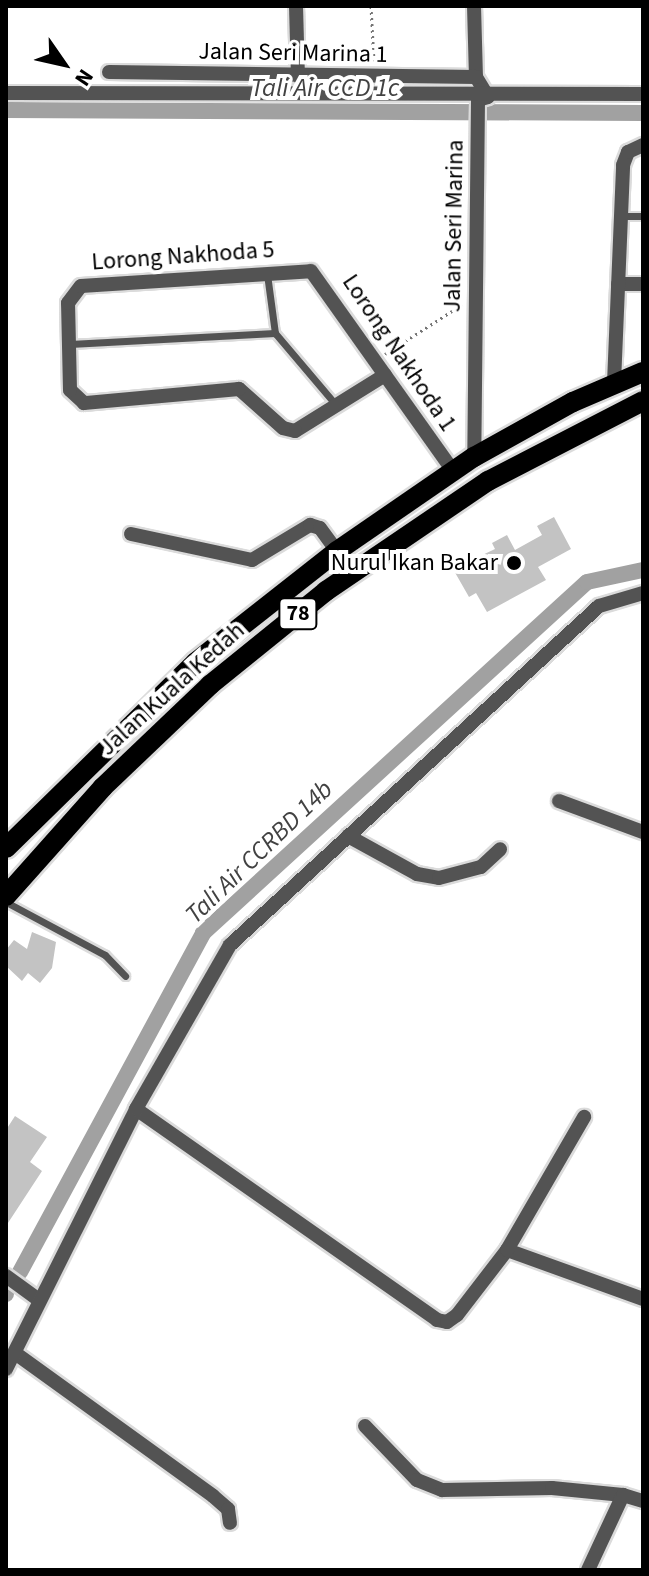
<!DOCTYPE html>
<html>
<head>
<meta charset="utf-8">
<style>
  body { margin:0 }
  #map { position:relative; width:649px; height:1576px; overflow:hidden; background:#fff; font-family:"Source Sans 3",sans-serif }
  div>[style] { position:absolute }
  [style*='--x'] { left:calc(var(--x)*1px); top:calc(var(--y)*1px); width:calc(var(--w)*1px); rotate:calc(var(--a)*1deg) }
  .canal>* { height:16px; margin:-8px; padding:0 8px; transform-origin:8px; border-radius:8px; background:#a1a1a1 }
  .building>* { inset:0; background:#c3c3c3 }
  .path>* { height:3px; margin-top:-1.5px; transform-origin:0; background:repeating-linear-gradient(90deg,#757575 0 2px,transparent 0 6px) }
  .roads { filter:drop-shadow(2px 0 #dbdbdb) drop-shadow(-2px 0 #dbdbdb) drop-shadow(0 2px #dbdbdb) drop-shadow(0 -2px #dbdbdb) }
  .service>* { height:7px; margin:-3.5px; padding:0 3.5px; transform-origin:3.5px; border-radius:3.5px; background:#535353 }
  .minor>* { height:14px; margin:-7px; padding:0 7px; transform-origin:7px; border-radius:7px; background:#535353 }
  .primary>* { height:20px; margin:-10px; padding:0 10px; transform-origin:10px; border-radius:10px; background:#000 }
  .dots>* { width:22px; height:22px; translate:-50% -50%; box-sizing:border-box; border:4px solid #fff; border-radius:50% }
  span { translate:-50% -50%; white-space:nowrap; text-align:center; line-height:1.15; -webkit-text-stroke:8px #fff; paint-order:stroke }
  .shield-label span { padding:2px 6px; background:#fff; border:2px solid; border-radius:6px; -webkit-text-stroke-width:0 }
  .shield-label { font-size:22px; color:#000; font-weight:700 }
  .street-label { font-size:24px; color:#000 }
  .poi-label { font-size:24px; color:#000 }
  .right { translate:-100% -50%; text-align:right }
  .water-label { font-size:26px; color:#424242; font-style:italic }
  .frame { position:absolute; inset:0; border:8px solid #000; pointer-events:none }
  .north { position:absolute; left:24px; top:24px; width:80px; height:80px; -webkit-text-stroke:6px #fff; paint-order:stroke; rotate:124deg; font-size:22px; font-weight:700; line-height:32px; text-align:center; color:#000 }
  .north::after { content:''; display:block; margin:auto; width:28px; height:36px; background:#000; clip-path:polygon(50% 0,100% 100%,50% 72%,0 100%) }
</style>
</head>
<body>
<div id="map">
  <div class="canal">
    <i style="--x:6;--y:110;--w:637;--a:0.27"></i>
    <i style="--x:20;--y:1272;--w:385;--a:-61.6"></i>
    <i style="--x:203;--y:933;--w:520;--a:-42.43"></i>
    <i style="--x:587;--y:582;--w:57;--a:-12.1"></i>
    <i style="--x:6;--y:1294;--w:1;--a:-90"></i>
  </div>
  <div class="building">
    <i style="clip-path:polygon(554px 517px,571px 549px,538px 567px,546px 580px,487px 612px,476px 593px,469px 597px,453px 569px,495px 549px,492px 543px,507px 535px,515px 550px,542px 535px,537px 526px)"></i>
    <i style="clip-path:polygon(32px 932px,56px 942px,52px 968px,40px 983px,28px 973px,22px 981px,6px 966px,6px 950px,14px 940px,27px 949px)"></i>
    <i style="clip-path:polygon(15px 1116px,47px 1137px,30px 1162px,42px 1171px,6px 1226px,6px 1130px)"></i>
  </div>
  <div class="path">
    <i style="--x:371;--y:6;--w:55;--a:86.9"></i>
    <i style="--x:385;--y:354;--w:93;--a:-32.7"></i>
  </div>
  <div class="roads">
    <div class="service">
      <i style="--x:621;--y:216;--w:22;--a:0"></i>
      <i style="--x:267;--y:274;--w:60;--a:82.3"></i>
      <i style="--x:275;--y:333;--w:96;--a:49.7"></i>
      <i style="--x:70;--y:344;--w:205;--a:-3.1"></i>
      <i style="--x:6;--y:902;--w:112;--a:28.2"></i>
      <i style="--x:105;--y:955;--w:29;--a:46"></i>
    </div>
    <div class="minor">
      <i style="--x:296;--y:6;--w:70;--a:88.4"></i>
      <i style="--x:474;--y:6;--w:71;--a:88.4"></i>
      <i style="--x:476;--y:77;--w:23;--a:59"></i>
      <i style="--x:488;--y:97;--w:10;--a:163"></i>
      <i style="--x:478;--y:100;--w:357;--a:90.6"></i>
      <i style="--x:109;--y:72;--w:367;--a:0.8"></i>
      <i style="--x:6;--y:93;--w:637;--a:0.09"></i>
      <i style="--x:618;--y:284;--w:25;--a:0"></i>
      <i style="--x:385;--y:375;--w:106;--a:148.1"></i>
      <i style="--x:295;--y:431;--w:12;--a:-166"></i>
      <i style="--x:283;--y:428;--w:59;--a:-138.4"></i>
      <i style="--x:239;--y:389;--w:156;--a:174.8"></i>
      <i style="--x:84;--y:403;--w:19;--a:-137"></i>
      <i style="--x:70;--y:390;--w:87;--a:-91.3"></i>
      <i style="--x:68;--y:303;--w:21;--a:-53"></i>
      <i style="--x:81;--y:286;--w:230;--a:-3.7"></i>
      <i style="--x:311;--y:271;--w:245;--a:54.6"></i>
      <i style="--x:614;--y:383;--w:218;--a:-87.6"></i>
      <i style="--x:623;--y:165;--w:14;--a:-69"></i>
      <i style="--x:628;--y:152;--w:17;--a:-25"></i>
      <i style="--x:131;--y:534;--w:124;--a:12.1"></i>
      <i style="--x:252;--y:560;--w:68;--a:-31.1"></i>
      <i style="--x:310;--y:525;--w:10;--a:17"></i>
      <i style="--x:320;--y:528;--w:29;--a:54"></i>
      <i style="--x:559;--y:801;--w:90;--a:20.3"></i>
      <i style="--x:348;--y:836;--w:79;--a:28.8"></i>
      <i style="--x:417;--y:874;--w:22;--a:10"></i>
      <i style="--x:439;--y:878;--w:43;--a:-14.7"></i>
      <i style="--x:481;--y:867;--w:26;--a:-43"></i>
      <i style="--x:136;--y:1109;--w:368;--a:35"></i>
      <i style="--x:437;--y:1320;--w:10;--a:11"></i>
      <i style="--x:447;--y:1322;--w:12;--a:-35"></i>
      <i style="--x:457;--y:1315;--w:82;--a:-52.4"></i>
      <i style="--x:507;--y:1250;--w:145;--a:19.8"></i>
      <i style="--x:507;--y:1250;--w:154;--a:-59.9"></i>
      <i style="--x:6;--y:1276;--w:41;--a:36"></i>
      <i style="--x:15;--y:1353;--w:244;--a:35.8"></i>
      <i style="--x:213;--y:1496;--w:20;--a:41"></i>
      <i style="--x:228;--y:1509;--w:14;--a:82"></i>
      <i style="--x:6;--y:1369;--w:291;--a:-63.4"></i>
      <i style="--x:136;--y:1109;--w:189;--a:-60.2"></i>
      <i style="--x:230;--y:945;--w:501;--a:-42.57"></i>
      <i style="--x:599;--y:606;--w:46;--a:-16.5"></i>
      <i style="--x:365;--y:1426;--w:75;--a:46.1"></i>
      <i style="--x:417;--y:1480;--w:27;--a:22"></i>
      <i style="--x:442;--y:1490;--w:110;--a:-1"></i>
      <i style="--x:552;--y:1488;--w:71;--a:5.6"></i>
      <i style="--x:588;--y:1570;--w:83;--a:-65"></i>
      <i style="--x:623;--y:1495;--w:21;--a:17"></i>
    </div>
    <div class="primary">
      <i style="--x:6;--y:848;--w:266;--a:-44.4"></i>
      <i style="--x:196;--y:662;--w:179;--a:-38.2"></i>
      <i style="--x:337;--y:551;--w:166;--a:-34.5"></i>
      <i style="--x:474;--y:457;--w:113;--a:-29.1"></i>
      <i style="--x:573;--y:402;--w:76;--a:-23.2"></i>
      <i style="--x:6;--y:896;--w:146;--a:-48.3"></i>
      <i style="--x:103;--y:787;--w:148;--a:-43.6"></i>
      <i style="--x:210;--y:685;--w:149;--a:-39"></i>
      <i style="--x:326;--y:591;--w:196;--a:-34.2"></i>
      <i style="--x:488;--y:481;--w:174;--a:-27.3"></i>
    </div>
  </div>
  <div class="dots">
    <i style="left:514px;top:563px;background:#000"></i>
  </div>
  <div class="shield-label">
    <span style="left:298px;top:614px">78</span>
  </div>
  <div class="street-label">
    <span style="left:293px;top:53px;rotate:1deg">Jalan Seri Marina 1</span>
    <span style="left:454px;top:226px;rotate:-89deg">Jalan Seri Marina</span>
    <span style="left:183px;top:256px;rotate:-4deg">Lorong Nakhoda 5</span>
    <span style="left:399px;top:353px;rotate:56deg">Lorong Nakhoda 1</span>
    <span style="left:172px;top:689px;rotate:-42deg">Jalan Kuala Kedah</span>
  </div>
  <div class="poi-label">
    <span class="right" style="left:498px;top:563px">Nurul Ikan Bakar</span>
  </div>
  <div class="water-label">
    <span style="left:325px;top:88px">Tali Air CCD 1c</span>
    <span style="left:259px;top:852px;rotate:-44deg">Tali Air CCRBD 14b</span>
  </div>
  <div class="frame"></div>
  <div class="north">N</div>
</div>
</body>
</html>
